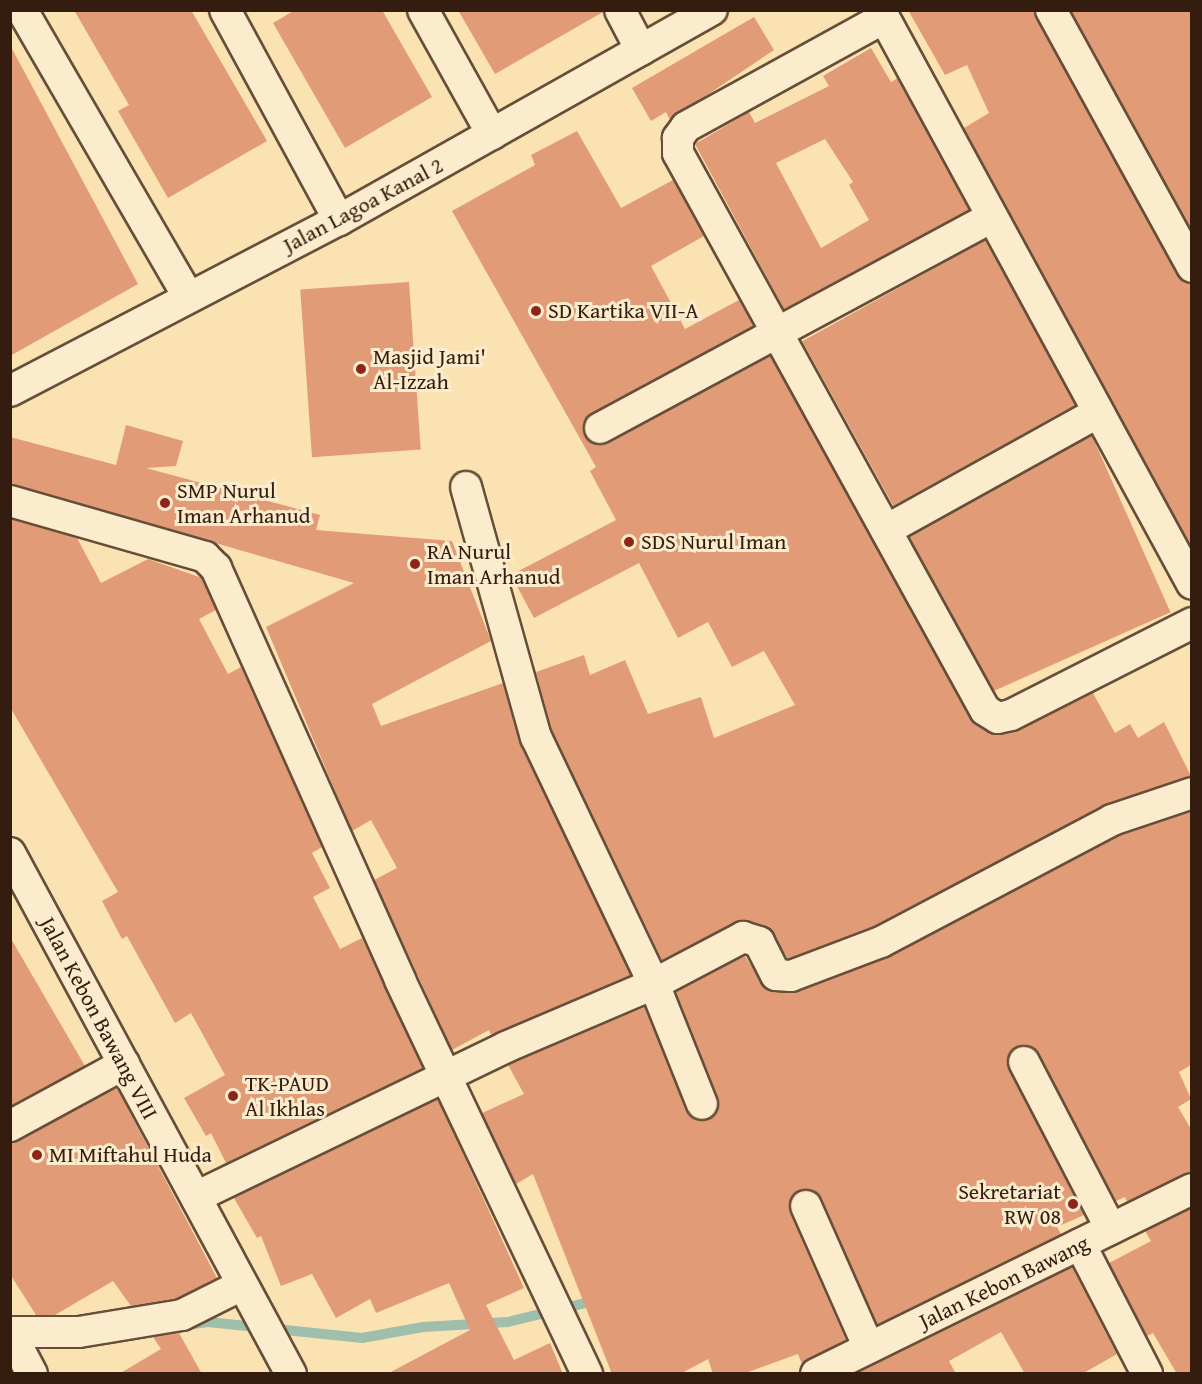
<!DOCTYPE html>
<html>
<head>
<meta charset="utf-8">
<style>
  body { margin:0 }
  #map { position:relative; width:1202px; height:1384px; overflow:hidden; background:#fbe2b3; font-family:"Gentium Book Plus",serif }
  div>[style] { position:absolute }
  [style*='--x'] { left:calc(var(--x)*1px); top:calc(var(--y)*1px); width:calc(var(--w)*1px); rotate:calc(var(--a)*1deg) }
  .stream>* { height:10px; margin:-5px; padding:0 5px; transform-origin:5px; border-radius:5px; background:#9fbeab }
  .building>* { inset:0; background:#e19b76; transform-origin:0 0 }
  .roads { filter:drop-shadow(2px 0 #664e38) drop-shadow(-2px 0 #664e38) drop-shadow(0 2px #664e38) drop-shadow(0 -2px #664e38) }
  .minor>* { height:30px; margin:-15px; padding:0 15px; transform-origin:15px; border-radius:15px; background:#fcecce }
  .dots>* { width:16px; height:16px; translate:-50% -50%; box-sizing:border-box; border:3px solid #fcecce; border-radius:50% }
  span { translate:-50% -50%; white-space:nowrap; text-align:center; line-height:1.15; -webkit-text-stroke:6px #fcecce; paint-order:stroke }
  .street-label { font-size:22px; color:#341d0f }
  .poi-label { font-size:22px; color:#341d0f }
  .left { translate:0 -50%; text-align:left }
  .right { translate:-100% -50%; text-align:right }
  .frame { position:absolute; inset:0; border:12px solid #341d0f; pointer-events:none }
</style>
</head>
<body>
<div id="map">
  <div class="stream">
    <i style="--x:186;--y:1325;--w:22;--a:-8"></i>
    <i style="--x:208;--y:1322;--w:155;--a:5.9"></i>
    <i style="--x:362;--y:1338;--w:62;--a:-10.2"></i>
    <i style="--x:423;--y:1327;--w:85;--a:-3.4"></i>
    <i style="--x:508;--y:1322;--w:93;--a:-13.7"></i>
  </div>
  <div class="building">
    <i style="clip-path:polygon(74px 10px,191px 10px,267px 141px,168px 198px,118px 111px,129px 105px)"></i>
    <i style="clip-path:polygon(295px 10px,382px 10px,432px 97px,345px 148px,273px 23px)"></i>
    <i style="clip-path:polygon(458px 10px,603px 10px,603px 12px,495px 74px)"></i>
    <i style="clip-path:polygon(908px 10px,1034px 10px,1177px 275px,1191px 284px,1191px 547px,964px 128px,989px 113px,967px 65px,945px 75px)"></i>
    <i style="clip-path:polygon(1071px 10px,1191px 10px,1191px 230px)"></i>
    <i style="clip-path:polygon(754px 17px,774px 50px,670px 120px,666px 112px,651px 121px,632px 88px)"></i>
    <i style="clip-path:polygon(10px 45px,138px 284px,10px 356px)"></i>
    <i style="clip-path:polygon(evenodd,871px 48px,891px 82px,898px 78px,969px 210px,784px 309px,695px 144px,749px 112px,755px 123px,829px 86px,823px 76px,871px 48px,825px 139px,853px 182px,849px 185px,869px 220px,821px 248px,776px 163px,825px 139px)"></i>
    <i style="clip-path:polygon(577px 131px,621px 208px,673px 180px,704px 236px,651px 266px,685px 329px,739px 300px,754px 326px,592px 413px,583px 427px,590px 442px,608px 443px,770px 356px,976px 724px,990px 733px,1015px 732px,1093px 693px,1115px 733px,1130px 724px,1138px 738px,1164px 722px,1191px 776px,1104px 805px,874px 926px,788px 959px,770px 929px,742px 920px,662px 960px,552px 731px,536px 672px,584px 655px,590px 675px,625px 660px,648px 714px,701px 697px,714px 738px,795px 705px,764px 651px,732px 667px,708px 622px,678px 638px,639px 563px,534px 618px,511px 575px,616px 520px,590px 471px,596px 467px,452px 211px,535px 165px,531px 155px)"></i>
    <i style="left:985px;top:240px;width:188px;height:209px;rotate:61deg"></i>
    <i style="left:409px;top:282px;width:168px;height:109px;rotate:86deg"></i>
    <i style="clip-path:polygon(126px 425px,183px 441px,176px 466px,146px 468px,320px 515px,316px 530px,452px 541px,491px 641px,372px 704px,381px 726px,503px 683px,520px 744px,631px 975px,491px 1035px,489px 1030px,452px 1050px,374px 880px,397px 868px,371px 820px,352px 831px,266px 627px,354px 583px,10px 484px,10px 437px,116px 465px)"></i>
    <i style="left:1092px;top:436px;width:193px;height:209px;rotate:66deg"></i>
    <i style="clip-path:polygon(10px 519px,77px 538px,101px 583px,148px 559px,202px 578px,216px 610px,199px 619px,228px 674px,241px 667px,322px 847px,312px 853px,330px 888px,313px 897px,340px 949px,362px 938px,423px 1068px,226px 1163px,211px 1133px,206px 1136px,184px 1098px,225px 1075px,191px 1013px,175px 1023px,127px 936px,122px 939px,102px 901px,118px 892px,10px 707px)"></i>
    <i style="clip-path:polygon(1191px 811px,1191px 1065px,1179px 1072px,1191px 1099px,1178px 1107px,1191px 1129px,1191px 1172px,1127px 1202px,1125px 1197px,1116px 1201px,1039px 1054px,1033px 1047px,1017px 1047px,1009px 1053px,1009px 1070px,1084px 1215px,1057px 1227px,1061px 1234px,877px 1325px,822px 1199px,816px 1192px,800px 1190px,792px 1196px,790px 1213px,846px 1340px,802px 1364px,798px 1354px,743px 1374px,713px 1374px,708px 1359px,680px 1374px,612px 1374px,533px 1174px,516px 1184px,482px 1113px,524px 1094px,508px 1065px,645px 1007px,686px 1110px,692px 1118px,708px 1120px,716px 1114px,718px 1098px,676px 992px,745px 956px,766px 989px,797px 992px,889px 957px,1119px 836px)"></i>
    <i style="clip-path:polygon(10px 937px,85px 1066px,10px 1106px)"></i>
    <i style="clip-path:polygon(117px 1088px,217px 1278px,177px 1298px,131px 1306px,113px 1281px,55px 1315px,36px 1315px,10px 1274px,10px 1143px)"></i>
    <i style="clip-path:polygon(438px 1099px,524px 1288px,486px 1305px,514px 1360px,550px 1343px,563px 1374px,387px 1374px,470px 1330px,449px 1283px,376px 1313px,370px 1299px,336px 1318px,312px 1274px,281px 1286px,261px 1236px,257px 1238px,234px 1198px)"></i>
    <i style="clip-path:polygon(1191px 1208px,1191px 1374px,1177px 1374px,1153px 1333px,1147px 1336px,1109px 1263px,1151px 1241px,1145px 1231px)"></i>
    <i style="clip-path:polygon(1072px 1267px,1117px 1354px,1082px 1374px,1025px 1374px,1001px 1332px,949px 1361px,956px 1374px,856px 1374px)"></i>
    <i style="clip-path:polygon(179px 1333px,202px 1374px,119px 1374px,161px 1349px,153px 1337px)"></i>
  </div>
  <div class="roads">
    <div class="minor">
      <i style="--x:22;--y:10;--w:331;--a:59.9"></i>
      <i style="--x:225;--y:10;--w:239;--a:61.5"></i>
      <i style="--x:423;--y:10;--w:142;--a:60.9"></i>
      <i style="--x:620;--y:10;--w:45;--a:62.3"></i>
      <i style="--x:880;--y:10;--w:653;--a:61.47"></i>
      <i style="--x:1051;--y:10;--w:293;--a:61.2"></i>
      <i style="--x:884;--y:18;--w:226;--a:151.2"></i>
      <i style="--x:686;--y:127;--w:14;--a:126"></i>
      <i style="--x:678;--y:138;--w:15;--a:90"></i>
      <i style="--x:678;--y:153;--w:636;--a:61.14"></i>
      <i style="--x:985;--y:710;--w:15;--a:32"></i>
      <i style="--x:998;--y:718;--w:13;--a:-13"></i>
      <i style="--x:1011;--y:715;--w:203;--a:-26.9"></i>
      <i style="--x:10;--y:391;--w:371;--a:-27.5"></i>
      <i style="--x:339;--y:220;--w:428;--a:-29.4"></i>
      <i style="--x:600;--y:428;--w:445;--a:-28.3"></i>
      <i style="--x:466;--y:487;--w:260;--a:74.4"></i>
      <i style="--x:536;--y:737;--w:274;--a:64.5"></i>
      <i style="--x:654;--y:984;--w:129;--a:68.2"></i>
      <i style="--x:10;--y:501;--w:203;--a:16"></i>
      <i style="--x:205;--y:557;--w:16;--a:45"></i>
      <i style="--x:216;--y:568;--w:451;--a:65.9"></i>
      <i style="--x:400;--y:980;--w:436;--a:64.6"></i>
      <i style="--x:886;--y:530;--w:241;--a:-29"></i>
      <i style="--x:10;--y:853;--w:592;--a:61.66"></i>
      <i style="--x:1024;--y:1062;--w:188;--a:62.5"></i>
      <i style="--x:10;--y:1126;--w:130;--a:-28.5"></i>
      <i style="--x:196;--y:1197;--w:344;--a:-25.8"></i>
      <i style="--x:506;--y:1047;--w:161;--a:-23.1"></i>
      <i style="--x:654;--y:984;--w:101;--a:-27.8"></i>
      <i style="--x:743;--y:937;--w:17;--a:17"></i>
      <i style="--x:759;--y:942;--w:37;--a:63"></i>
      <i style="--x:776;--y:975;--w:15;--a:4"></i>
      <i style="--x:791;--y:976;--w:96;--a:-20.7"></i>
      <i style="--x:881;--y:942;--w:261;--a:-27.8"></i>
      <i style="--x:1112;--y:820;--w:84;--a:-18.6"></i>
      <i style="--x:806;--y:1206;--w:155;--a:66.1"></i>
      <i style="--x:1080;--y:1244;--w:146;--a:62.7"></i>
      <i style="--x:32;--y:1374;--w:47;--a:-117.6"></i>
      <i style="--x:10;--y:1332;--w:69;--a:0"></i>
      <i style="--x:79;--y:1332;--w:104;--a:-9.4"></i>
      <i style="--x:182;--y:1315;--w:67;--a:-26.6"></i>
      <i style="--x:816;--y:1374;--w:419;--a:-26.2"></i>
    </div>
  </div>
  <div class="dots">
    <i style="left:536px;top:311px;background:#8f2418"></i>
    <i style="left:361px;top:369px;background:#8f2418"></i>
    <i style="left:165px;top:503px;background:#8f2418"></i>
    <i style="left:629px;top:542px;background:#8f2418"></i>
    <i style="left:415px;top:564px;background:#8f2418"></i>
    <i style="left:233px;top:1096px;background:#8f2418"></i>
    <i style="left:37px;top:1155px;background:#8f2418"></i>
    <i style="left:1073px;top:1204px;background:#8f2418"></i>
  </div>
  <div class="street-label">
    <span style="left:363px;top:205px;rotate:-28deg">Jalan Lagoa Kanal 2</span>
    <span style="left:99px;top:1018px;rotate:62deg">Jalan Kebon Bawang VIII</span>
    <span style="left:1004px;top:1282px;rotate:-26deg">Jalan Kebon Bawang</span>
  </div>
  <div class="poi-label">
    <span class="left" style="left:548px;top:311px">SD Kartika VII-A</span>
    <span class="left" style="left:373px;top:369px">Masjid Jami'<br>Al-Izzah</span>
    <span class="left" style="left:177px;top:503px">SMP Nurul<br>Iman Arhanud</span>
    <span class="left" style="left:641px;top:542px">SDS Nurul Iman</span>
    <span class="left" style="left:427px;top:564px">RA Nurul<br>Iman Arhanud</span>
    <span class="left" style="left:245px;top:1096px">TK-PAUD<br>Al Ikhlas</span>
    <span class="left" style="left:49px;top:1155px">MI Miftahul Huda</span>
    <span class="right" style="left:1061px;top:1204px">Sekretariat<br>RW 08</span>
  </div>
  <div class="frame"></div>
</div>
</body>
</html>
